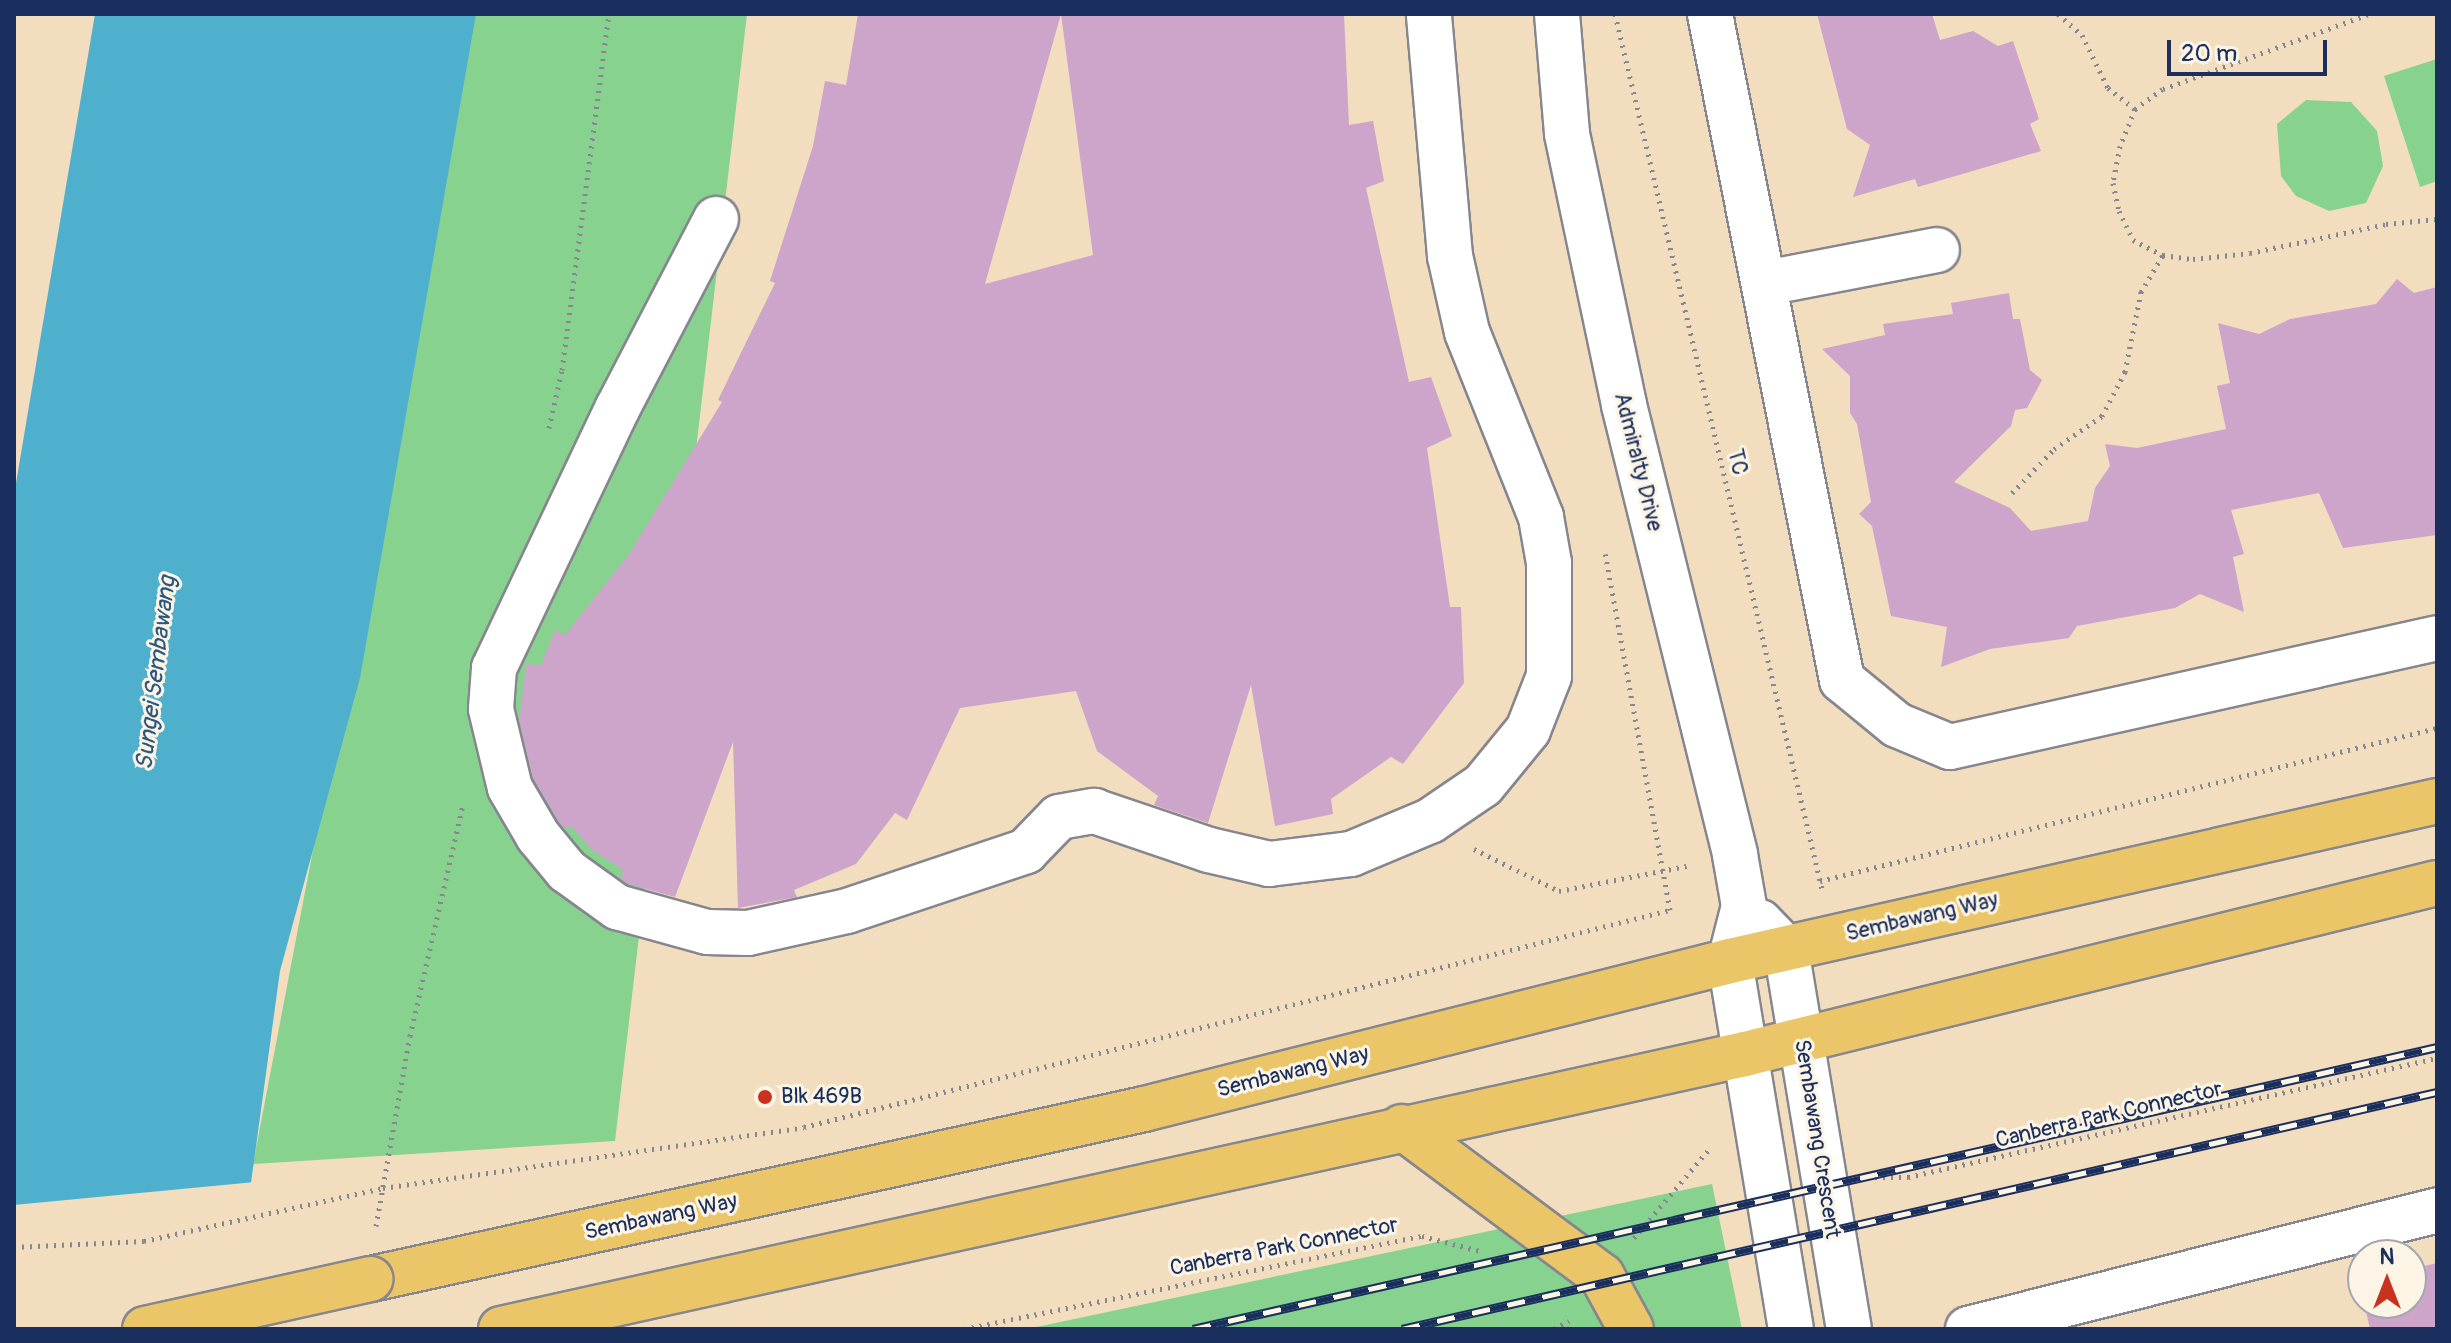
<!DOCTYPE html>
<html>
<head>
<meta charset="utf-8">
<style>
  body { margin:0 }
  #map { position:relative; width:2451px; height:1343px; overflow:hidden; background:#f2ddbf; font-family:Pangolin,sans-serif }
  div>[style] { position:absolute }
  [style*='--x'] { left:calc(var(--x)*1px); top:calc(var(--y)*1px); width:calc(var(--w)*1px); rotate:calc(var(--a)*1deg) }
  .green>* { inset:0; background:#87d28e }
  .water>* { inset:0; background:#4fb0ce }
  .pier>* { inset:0; background:#f2ddbf }
  .building>* { inset:0; background:#cea5ca }
  .path>* { height:5px; margin-top:-2.5px; transform-origin:0; background:repeating-linear-gradient(90deg,#86868e 0 2px,transparent 0 8px) }
  .roads { filter:drop-shadow(2px 0 #86868e) drop-shadow(-2px 0 #86868e) drop-shadow(0 2px #86868e) drop-shadow(0 -2px #86868e) }
  .minor>* { height:44px; margin:-22px; padding:0 22px; transform-origin:22px; border-radius:22px; background:#fff }
  .major>* { height:44px; margin:-22px; padding:0 22px; transform-origin:22px; border-radius:22px; background:#ebc669 }
  .rail>* { height:9px; margin-top:-4.5px; transform-origin:0; background:repeating-linear-gradient(90deg,#fcf5e5 0 18px,#1b2f5e 0 36px); box-sizing:border-box; border-block:2px solid #1b2f5e }
  .bridges { filter:drop-shadow(2px 0 #86868e) drop-shadow(-2px 0 #86868e) drop-shadow(0 2px #86868e) drop-shadow(0 -2px #86868e) }
  .major-bridge>* { height:44px; margin:-22px; padding:0 22px; transform-origin:22px; border-radius:22px; background:#ebc669 }
  .dots>* { width:22px; height:22px; translate:-50% -50%; box-sizing:border-box; border:4px solid #fcf5e5; border-radius:50% }
  span { translate:-50% -50%; white-space:nowrap; text-align:center; line-height:1.15; -webkit-text-stroke:6px #fcf5e5; paint-order:stroke }
  .street-label { font-size:22px; color:#1b2f5e }
  .poi-label { font-size:22px; color:#1b2f5e }
  .left { translate:0 -50%; text-align:left }
  .water-label { font-size:24px; color:#2b5680; font-style:italic }
  .frame { position:absolute; inset:0; border:16px solid #1b2f5e; pointer-events:none }
  .north { position:absolute; left:2347px; top:1239px; width:80px; height:80px; box-sizing:border-box; background:#fcf5e5; border:2px solid #a2a6af; border-radius:50%; rotate:0deg; font-size:22px; font-weight:700; line-height:32px; text-align:center; color:#1b2f5e }
  .north::after { content:''; display:block; margin:auto; width:28px; height:36px; background:#c8321e; clip-path:polygon(50% 0,100% 100%,50% 72%,0 100%) }
  .scale { position:absolute; left:2167px; top:40px; width:160px; height:36px; box-sizing:border-box; border:4px solid #1b2f5e; border-top:0; padding-left:10px; font-size:24px; line-height:28px; white-space:nowrap; color:#1b2f5e; -webkit-text-stroke:6px #fcf5e5; paint-order:stroke }
</style>
</head>
<body>
<div id="map">
  <div class="green">
    <i style="clip-path:polygon(473px 14px,747px 14px,615px 1141px,253px 1164px)"></i>
    <i style="clip-path:polygon(2437px 59px,2437px 181px,2420px 187px,2384px 76px)"></i>
    <i style="clip-path:polygon(2306px 100px,2351px 102px,2377px 131px,2383px 166px,2366px 203px,2329px 211px,2296px 196px,2281px 176px,2277px 124px)"></i>
    <i style="clip-path:polygon(1712px 1184px,1742px 1329px,1027px 1329px)"></i>
  </div>
  <div class="water">
    <i style="clip-path:polygon(95px 14px,476px 14px,360px 678px,280px 971px,231px 1329px,14px 1329px,14px 495px)"></i>
  </div>
  <div class="pier">
    <i style="clip-path:polygon(255px 1182px,235px 1329px,14px 1329px,14px 1205px)"></i>
  </div>
  <div class="building">
    <i style="clip-path:polygon(evenodd,858px 14px,1344px 14px,1349px 125px,1373px 121px,1384px 181px,1366px 188px,1409px 382px,1431px 377px,1452px 436px,1427px 448px,1450px 607px,1461px 607px,1464px 683px,1403px 764px,1391px 757px,1331px 799px,1333px 814px,1275px 826px,1251px 685px,1208px 823px,1154px 805px,1158px 796px,1097px 751px,1076px 691px,960px 708px,907px 820px,895px 813px,856px 864px,794px 890px,797px 897px,738px 908px,733px 742px,675px 897px,628px 884px,620px 878px,623px 870px,592px 850px,571px 826px,565px 829px,559px 822px,533px 779px,519px 720px,526px 664px,541px 665px,555px 630px,565px 635px,629px 554px,722px 402px,718px 400px,775px 283px,770px 281px,813px 146px,825px 81px,846px 85px,858px 14px,1061px 14px,1093px 255px,985px 284px,1061px 14px)"></i>
    <i style="clip-path:polygon(1817px 14px,1932px 14px,1940px 40px,1973px 31px,1998px 46px,2013px 41px,2039px 119px,2030px 124px,2041px 151px,1918px 187px,1915px 179px,1853px 197px,1870px 145px,1847px 129px)"></i>
    <i style="clip-path:polygon(2397px 279px,2414px 293px,2437px 287px,2437px 535px,2343px 548px,2319px 493px,2231px 510px,2244px 554px,2233px 557px,2244px 612px,2200px 594px,2175px 608px,2077px 626px,2069px 638px,1990px 649px,1941px 667px,1947px 627px,1891px 616px,1872px 526px,1859px 514px,1871px 502px,1857px 424px,1850px 413px,1850px 376px,1822px 349px,1885px 335px,1883px 324px,1953px 314px,1951px 303px,2009px 293px,2013px 319px,2020px 319px,2030px 370px,2042px 380px,2027px 408px,2015px 410px,2011px 426px,1954px 482px,2010px 508px,2031px 531px,2088px 521px,2095px 488px,2110px 466px,2105px 444px,2137px 448px,2226px 429px,2217px 386px,2230px 383px,2218px 323px,2259px 334px,2290px 319px,2376px 304px)"></i>
    <i style="clip-path:polygon(2437px 1263px,2437px 1329px,2370px 1329px,2364px 1303px,2411px 1303px,2411px 1269px)"></i>
  </div>
  <div class="path">
    <i style="--x:1615;--y:14;--w:899;--a:76.69"></i>
    <i style="--x:2058;--y:14;--w:32;--a:41"></i>
    <i style="--x:2082;--y:35;--w:59;--a:63.9"></i>
    <i style="--x:2108;--y:88;--w:34;--a:38"></i>
    <i style="--x:2135;--y:109;--w:34;--a:-36"></i>
    <i style="--x:2163;--y:89;--w:219;--a:-20"></i>
    <i style="--x:2135;--y:109;--w:40;--a:112"></i>
    <i style="--x:2120;--y:146;--w:38;--a:101"></i>
    <i style="--x:2113;--y:183;--w:29;--a:78"></i>
    <i style="--x:2119;--y:211;--w:32;--a:64"></i>
    <i style="--x:2133;--y:240;--w:34;--a:27"></i>
    <i style="--x:2163;--y:255;--w:30;--a:8"></i>
    <i style="--x:2193;--y:259;--w:57;--a:-6"></i>
    <i style="--x:2250;--y:253;--w:139;--a:-12"></i>
    <i style="--x:2386;--y:224;--w:51;--a:-5.6"></i>
    <i style="--x:549;--y:428;--w:59;--a:-77.4"></i>
    <i style="--x:562;--y:370;--w:359;--a:-82.5"></i>
    <i style="--x:2012;--y:493;--w:61;--a:-46.3"></i>
    <i style="--x:2054;--y:449;--w:58;--a:-34.5"></i>
    <i style="--x:2102;--y:416;--w:50;--a:-62.4"></i>
    <i style="--x:2125;--y:372;--w:82;--a:-78.7"></i>
    <i style="--x:2141;--y:292;--w:43;--a:-59.3"></i>
    <i style="--x:1474;--y:849;--w:95;--a:26.3"></i>
    <i style="--x:1559;--y:891;--w:130;--a:-11.1"></i>
    <i style="--x:1820;--y:881;--w:636;--a:-13.93"></i>
    <i style="--x:1875;--y:1177;--w:33;--a:0"></i>
    <i style="--x:1908;--y:1177;--w:542;--a:-12.68"></i>
    <i style="--x:376;--y:1226;--w:193;--a:-79.9"></i>
    <i style="--x:410;--y:1036;--w:237;--a:-77.1"></i>
    <i style="--x:1634;--y:1238;--w:118;--a:-49.8"></i>
    <i style="--x:14;--y:1247;--w:130;--a:-2.6"></i>
    <i style="--x:144;--y:1241;--w:245;--a:-12.5"></i>
    <i style="--x:383;--y:1188;--w:425;--a:-8.2"></i>
    <i style="--x:804;--y:1127;--w:893;--a:-14.07"></i>
    <i style="--x:1670;--y:910;--w:362;--a:-100.3"></i>
    <i style="--x:964;--y:1329;--w:467;--a:-11.5"></i>
    <i style="--x:1422;--y:1236;--w:60;--a:14.5"></i>
    <i style="--x:1554;--y:1329;--w:17;--a:-28"></i>
  </div>
  <div class="roads">
    <div class="minor">
      <i style="--x:1557;--y:14;--w:120;--a:85.2"></i>
      <i style="--x:1567;--y:134;--w:277;--a:78.1"></i>
      <i style="--x:1624;--y:405;--w:463;--a:76.1"></i>
      <i style="--x:1735;--y:855;--w:52;--a:80"></i>
      <i style="--x:1744;--y:906;--w:57;--a:104.3"></i>
      <i style="--x:1730;--y:961;--w:373;--a:80.6"></i>
      <i style="--x:1710;--y:14;--w:679;--a:78.79"></i>
      <i style="--x:1842;--y:680;--w:71;--a:39.3"></i>
      <i style="--x:1897;--y:725;--w:57;--a:22.5"></i>
      <i style="--x:1950;--y:747;--w:499;--a:-12.6"></i>
      <i style="--x:716;--y:219;--w:212;--a:117.5"></i>
      <i style="--x:618;--y:407;--w:289;--a:115.4"></i>
      <i style="--x:494;--y:668;--w:41;--a:94.2"></i>
      <i style="--x:491;--y:709;--w:81;--a:76.5"></i>
      <i style="--x:510;--y:788;--w:56;--a:59.7"></i>
      <i style="--x:538;--y:836;--w:45;--a:50.4"></i>
      <i style="--x:567;--y:871;--w:62;--a:35.8"></i>
      <i style="--x:617;--y:907;--w:93;--a:15.5"></i>
      <i style="--x:707;--y:932;--w:41;--a:1.4"></i>
      <i style="--x:748;--y:933;--w:101;--a:-12.5"></i>
      <i style="--x:847;--y:911;--w:189;--a:-18.5"></i>
      <i style="--x:1026;--y:851;--w:47;--a:-45.9"></i>
      <i style="--x:1059;--y:817;--w:36;--a:-10"></i>
      <i style="--x:1094;--y:811;--w:121;--a:18.7"></i>
      <i style="--x:1209;--y:850;--w:62;--a:13.1"></i>
      <i style="--x:1269;--y:864;--w:83;--a:-7"></i>
      <i style="--x:1351;--y:854;--w:86;--a:-22.7"></i>
      <i style="--x:1430;--y:821;--w:64;--a:-34.2"></i>
      <i style="--x:1483;--y:785;--w:71;--a:-50.7"></i>
      <i style="--x:1528;--y:730;--w:58;--a:-68.7"></i>
      <i style="--x:1549;--y:676;--w:113;--a:-90"></i>
      <i style="--x:1549;--y:563;--w:47;--a:-99.9"></i>
      <i style="--x:1541;--y:517;--w:199;--a:-111.8"></i>
      <i style="--x:1467;--y:332;--w:78;--a:-102.6"></i>
      <i style="--x:1450;--y:256;--w:243;--a:-95"></i>
      <i style="--x:1766;--y:283;--w:174;--a:-10.9"></i>
      <i style="--x:1760;--y:922;--w:37;--a:46"></i>
      <i style="--x:1786;--y:949;--w:385;--a:80.6"></i>
      <i style="--x:1968;--y:1329;--w:484;--a:-14.2"></i>
    </div>
    <div class="major">
      <i style="--x:1402;--y:1127;--w:249;--a:36.7"></i>
      <i style="--x:1602;--y:1276;--w:60;--a:61.3"></i>
      <i style="--x:371;--y:1279;--w:791;--a:-12.4"></i>
      <i style="--x:1144;--y:1109;--w:604;--a:-14.17"></i>
      <i style="--x:1730;--y:961;--w:725;--a:-12.75"></i>
      <i style="--x:501;--y:1329;--w:1274;--a:-12.47"></i>
      <i style="--x:1745;--y:1054;--w:713;--a:-13.88"></i>
    </div>
  </div>
  <div class="rail">
    <i style="--x:1193;--y:1329;--w:1276;--a:-12.77"></i>
    <i style="--x:1402;--y:1329;--w:1062;--a:-12.9"></i>
  </div>
  <div class="bridges">
    <div class="major-bridge">
      <i style="--x:145;--y:1329;--w:231;--a:-12.5"></i>
    </div>
  </div>
  <div class="dots">
    <i style="left:765px;top:1097px;background:#c8321e"></i>
  </div>
  <div class="street-label">
    <span style="left:1638px;top:462px;rotate:76deg">Admiralty Drive</span>
    <span style="left:1737px;top:462px;rotate:77deg">TC</span>
    <span style="left:1922px;top:917px;rotate:-13deg">Sembawang Way</span>
    <span style="left:1293px;top:1072px;rotate:-14deg">Sembawang Way</span>
    <span style="left:2109px;top:1115px;rotate:-13deg">Canberra Park Connector</span>
    <span style="left:1817px;top:1139px;rotate:81deg">Sembawang Crescent</span>
    <span style="left:661px;top:1217px;rotate:-12deg">Sembawang Way</span>
    <span style="left:1284px;top:1247px;rotate:-11deg">Canberra Park Connector</span>
  </div>
  <div class="poi-label">
    <span class="left" style="left:781px;top:1097px">Blk 469B</span>
  </div>
  <div class="water-label">
    <span style="left:156px;top:673px;rotate:-83deg">Sungei Sembawang</span>
  </div>
  <div class="frame"></div>
  <div class="north">N</div>
  <div class="scale">20 m</div>
</div>
</body>
</html>
